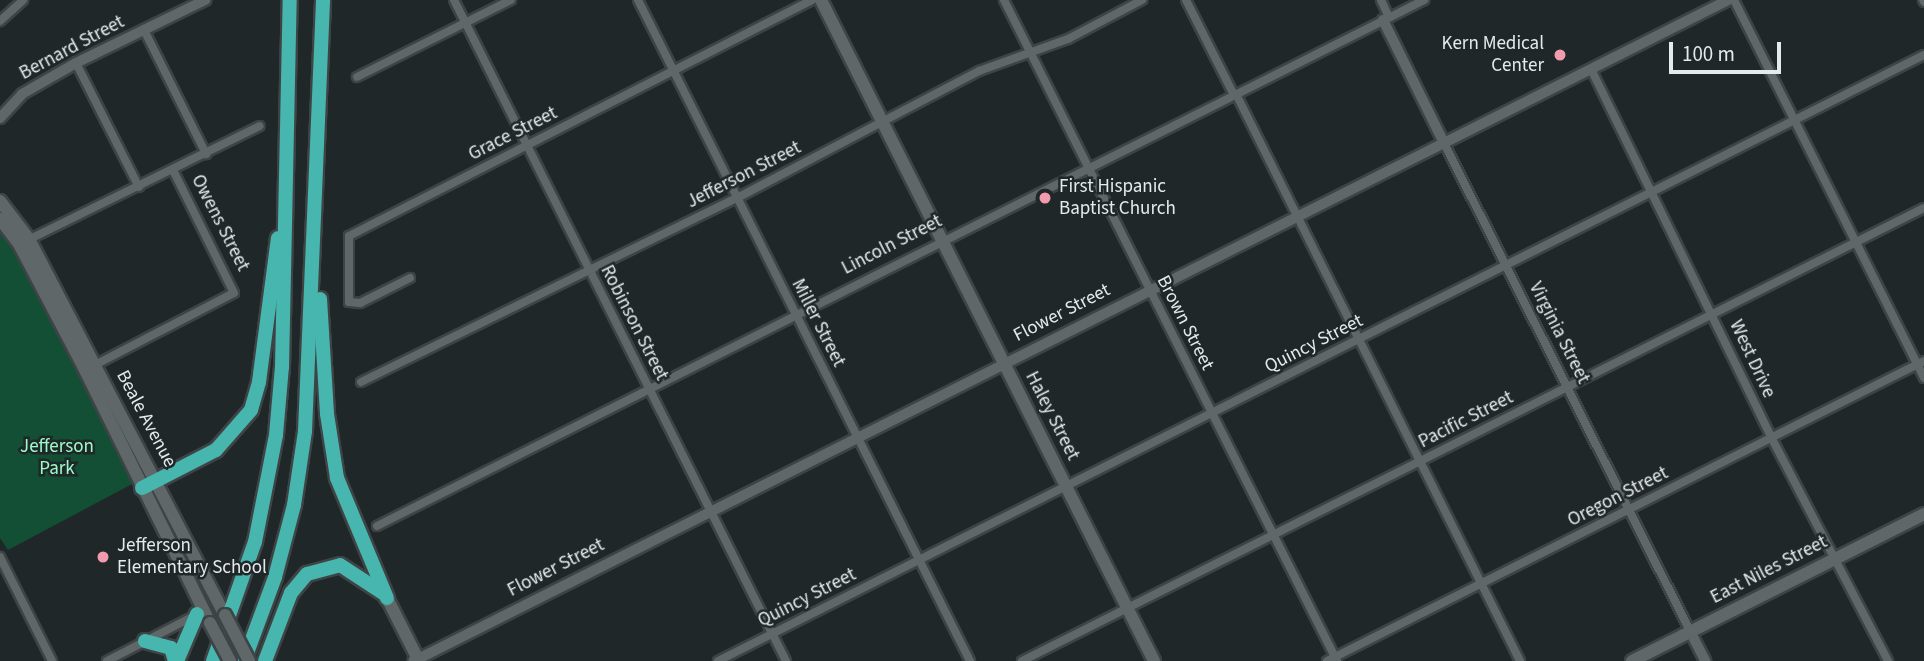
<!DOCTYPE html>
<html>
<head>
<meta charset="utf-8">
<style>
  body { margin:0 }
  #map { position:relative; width:1924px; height:661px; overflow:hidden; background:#202729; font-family:"Source Sans 3",sans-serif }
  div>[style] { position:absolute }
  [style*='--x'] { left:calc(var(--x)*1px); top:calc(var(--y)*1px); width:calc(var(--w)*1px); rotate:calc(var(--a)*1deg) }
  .green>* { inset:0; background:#124f34 }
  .roads { filter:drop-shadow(2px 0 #3e4446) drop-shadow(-2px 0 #3e4446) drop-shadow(0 2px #3e4446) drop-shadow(0 -2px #3e4446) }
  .minor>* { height:8px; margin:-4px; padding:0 4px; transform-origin:4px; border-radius:4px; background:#5f6769 }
  .tertiary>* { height:10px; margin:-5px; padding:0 5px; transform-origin:5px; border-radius:5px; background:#5f6769 }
  .secondary>* { height:12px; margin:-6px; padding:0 6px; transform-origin:6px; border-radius:6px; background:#5f6769 }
  .motorway>* { height:14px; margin:-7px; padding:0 7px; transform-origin:7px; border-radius:7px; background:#46b6af }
  .bridges { filter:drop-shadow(2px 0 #3e4446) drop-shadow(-2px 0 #3e4446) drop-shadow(0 2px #3e4446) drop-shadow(0 -2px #3e4446) }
  .secondary-bridge>* { height:12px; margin:-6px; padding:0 6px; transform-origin:6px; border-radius:6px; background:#5f6769 }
  .dots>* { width:19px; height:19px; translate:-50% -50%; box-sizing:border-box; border:4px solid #202729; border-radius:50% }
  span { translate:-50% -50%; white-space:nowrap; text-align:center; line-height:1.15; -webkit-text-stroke:5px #202729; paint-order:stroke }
  .poi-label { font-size:19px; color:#e5eaec }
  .right { translate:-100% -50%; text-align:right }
  .left { translate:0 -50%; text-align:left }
  .street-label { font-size:19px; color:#e5eaec }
  .park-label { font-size:19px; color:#9afcc8 }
  .scale { position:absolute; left:1669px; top:42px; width:112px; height:32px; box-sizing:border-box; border:4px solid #e5eaec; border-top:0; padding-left:9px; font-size:21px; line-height:24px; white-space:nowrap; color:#e5eaec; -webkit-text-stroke:5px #202729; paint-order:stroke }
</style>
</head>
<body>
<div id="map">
  <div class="green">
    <i style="clip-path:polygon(0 229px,24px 261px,134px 483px,8px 550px,0 538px)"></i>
  </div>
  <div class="roads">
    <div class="minor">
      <i style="--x:454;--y:0;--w:740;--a:63.33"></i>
      <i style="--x:638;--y:0;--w:740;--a:63.33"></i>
      <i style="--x:1004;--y:0;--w:740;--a:63.26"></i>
      <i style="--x:1186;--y:0;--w:106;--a:63.2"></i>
      <i style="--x:1381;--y:0;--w:19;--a:65"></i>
      <i style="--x:1734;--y:0;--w:423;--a:63.3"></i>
      <i style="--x:1923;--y:0;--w:2;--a:63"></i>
      <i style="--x:0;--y:21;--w:31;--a:-42"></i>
      <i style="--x:144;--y:30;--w:139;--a:63.4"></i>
      <i style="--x:76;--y:63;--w:139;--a:63.1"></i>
      <i style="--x:1591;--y:69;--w:410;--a:63.9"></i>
      <i style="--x:1771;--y:437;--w:253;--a:62.4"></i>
      <i style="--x:357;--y:77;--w:172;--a:-26.6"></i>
      <i style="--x:1236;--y:94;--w:634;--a:63.39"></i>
      <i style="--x:1444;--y:143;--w:546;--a:63.25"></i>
      <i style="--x:28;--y:240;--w:258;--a:-26.2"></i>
      <i style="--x:410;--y:278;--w:56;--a:153.4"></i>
      <i style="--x:360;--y:303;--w:11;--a:-175"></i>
      <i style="--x:349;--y:302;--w:66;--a:-90"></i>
      <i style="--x:349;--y:236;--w:520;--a:-27.01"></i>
      <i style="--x:91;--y:367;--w:161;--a:-27.4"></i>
      <i style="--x:234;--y:293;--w:137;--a:-116.4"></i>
      <i style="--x:361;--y:382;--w:419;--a:-26.1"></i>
      <i style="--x:737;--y:198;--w:273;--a:-27.7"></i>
      <i style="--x:979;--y:71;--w:95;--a:-19.8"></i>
      <i style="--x:1068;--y:39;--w:84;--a:-27.8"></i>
      <i style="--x:377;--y:526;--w:1172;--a:-26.67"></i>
      <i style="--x:0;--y:557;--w:116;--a:63.4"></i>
      <i style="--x:107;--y:661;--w:98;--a:-27.3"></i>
      <i style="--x:718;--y:661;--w:1350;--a:-26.68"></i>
      <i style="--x:1022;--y:661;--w:1009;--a:-26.67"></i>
      <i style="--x:1327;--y:661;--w:668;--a:-26.68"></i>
    </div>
    <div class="tertiary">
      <i style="--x:1383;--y:20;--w:137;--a:63.6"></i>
      <i style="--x:0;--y:118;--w:33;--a:-47"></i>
      <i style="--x:22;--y:94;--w:62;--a:-29.9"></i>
      <i style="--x:76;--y:63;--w:144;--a:-26"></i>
      <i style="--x:1690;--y:631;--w:34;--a:63"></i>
      <i style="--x:418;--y:659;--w:1466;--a:-26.7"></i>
    </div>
    <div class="secondary">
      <i style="--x:821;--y:0;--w:740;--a:63.26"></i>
      <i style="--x:0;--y:201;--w:48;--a:52.7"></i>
      <i style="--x:29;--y:239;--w:424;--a:62.5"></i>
      <i style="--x:0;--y:219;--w:34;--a:53"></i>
      <i style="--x:20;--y:246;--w:140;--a:62.3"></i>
      <i style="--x:85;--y:370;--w:282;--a:63.7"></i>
      <i style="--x:387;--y:598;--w:68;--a:63.1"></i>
      <i style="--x:418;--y:659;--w:4;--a:153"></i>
      <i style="--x:1632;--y:661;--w:327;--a:-26.7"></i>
    </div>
    <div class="motorway">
      <i style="--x:320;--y:299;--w:115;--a:86.5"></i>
      <i style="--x:327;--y:414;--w:65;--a:81.1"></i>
      <i style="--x:337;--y:478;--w:130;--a:67.4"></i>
      <i style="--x:142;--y:488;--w:83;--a:-27.2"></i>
      <i style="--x:216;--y:450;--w:53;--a:-48.8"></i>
      <i style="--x:251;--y:410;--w:29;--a:-74"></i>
      <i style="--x:259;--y:382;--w:145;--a:-82.5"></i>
      <i style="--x:145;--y:641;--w:27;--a:15"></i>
      <i style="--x:171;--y:648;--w:14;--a:73"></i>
      <i style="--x:177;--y:661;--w:51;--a:-66.9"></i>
      <i style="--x:213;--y:661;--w:126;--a:-70.6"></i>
      <i style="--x:255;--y:542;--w:109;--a:-78.9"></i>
      <i style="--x:276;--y:435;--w:68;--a:-85"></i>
      <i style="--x:282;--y:367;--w:367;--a:-88.8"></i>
      <i style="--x:244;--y:661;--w:90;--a:-69.7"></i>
      <i style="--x:275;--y:577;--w:74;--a:-75.2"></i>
      <i style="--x:294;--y:505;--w:75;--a:-81.5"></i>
      <i style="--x:305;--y:431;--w:431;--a:-87.6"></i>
      <i style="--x:265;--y:661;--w:73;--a:-69.1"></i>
      <i style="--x:291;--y:593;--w:25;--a:-50"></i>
      <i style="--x:307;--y:574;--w:34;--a:-15"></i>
      <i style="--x:340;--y:565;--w:51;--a:33.1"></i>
    </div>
  </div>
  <div class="bridges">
    <div class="secondary-bridge">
      <i style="--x:225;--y:615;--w:52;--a:62.4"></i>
      <i style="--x:210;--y:623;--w:43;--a:62.2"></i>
    </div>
  </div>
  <div class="dots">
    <i style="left:1560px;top:55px;background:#f29aae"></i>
    <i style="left:1045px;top:198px;background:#f29aae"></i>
    <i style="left:103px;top:557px;background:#f29aae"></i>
  </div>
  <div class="poi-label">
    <span class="right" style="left:1544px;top:55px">Kern Medical<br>Center</span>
    <span class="left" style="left:1059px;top:198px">First Hispanic<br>Baptist Church</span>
    <span class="left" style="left:117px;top:557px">Jefferson<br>Elementary School</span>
  </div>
  <div class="street-label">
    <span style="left:72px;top:48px;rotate:-28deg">Bernard Street</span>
    <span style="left:513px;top:134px;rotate:-27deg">Grace Street</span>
    <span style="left:744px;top:175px;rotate:-27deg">Jefferson Street</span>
    <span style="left:220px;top:223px;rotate:63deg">Owens Street</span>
    <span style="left:892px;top:245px;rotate:-27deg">Lincoln Street</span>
    <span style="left:1062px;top:313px;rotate:-27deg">Flower Street</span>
    <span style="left:634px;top:323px;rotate:63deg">Robinson Street</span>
    <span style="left:818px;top:323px;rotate:63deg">Miller Street</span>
    <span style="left:1185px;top:323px;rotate:63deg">Brown Street</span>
    <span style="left:1559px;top:333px;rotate:63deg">Virginia Street</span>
    <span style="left:1314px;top:344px;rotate:-27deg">Quincy Street</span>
    <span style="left:1752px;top:359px;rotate:65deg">West Drive</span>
    <span style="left:1052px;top:416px;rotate:63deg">Haley Street</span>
    <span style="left:146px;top:419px;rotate:62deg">Beale Avenue</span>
    <span style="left:1466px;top:420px;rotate:-27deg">Pacific Street</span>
    <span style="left:1618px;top:497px;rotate:-27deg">Oregon Street</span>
    <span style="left:556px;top:568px;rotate:-27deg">Flower Street</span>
    <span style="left:1769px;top:570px;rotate:-27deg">East Niles Street</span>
    <span style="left:807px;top:598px;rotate:-27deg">Quincy Street</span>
  </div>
  <div class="park-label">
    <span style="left:57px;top:458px">Jefferson<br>Park</span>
  </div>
  <div class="scale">100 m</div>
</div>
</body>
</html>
